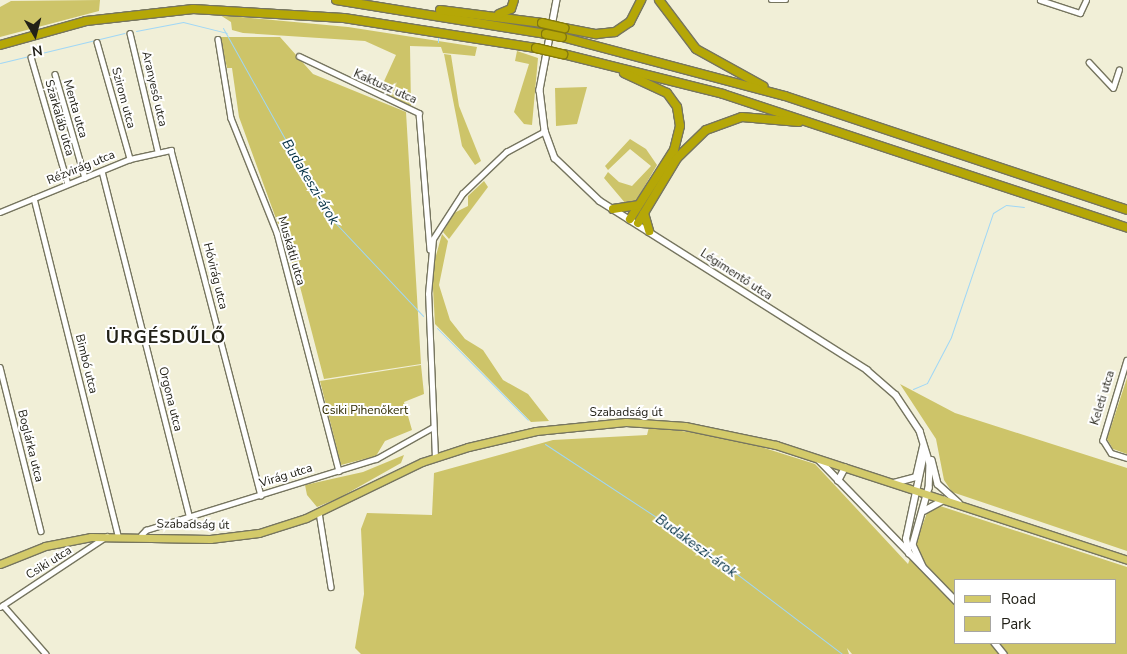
<!DOCTYPE html>
<html>
<head>
<meta charset="utf-8">
<style>
  body { margin:0 }
  #map { position:relative; width:1127px; height:654px; overflow:hidden; background:#f1efd7; font-family:"Nunito Sans",sans-serif }
  div>[style] { position:absolute }
  [style*='--x'] { left:calc(var(--x)*1px); top:calc(var(--y)*1px); width:calc(var(--w)*1px); rotate:calc(var(--a)*1deg) }
  .green>* { inset:0; background:#cdc469 }
  .stream>* { height:1px; margin:-0.5px; padding:0 0.5px; transform-origin:0.5px; border-radius:0.5px; background:#a0d7f6 }
  .roads { filter:drop-shadow(1px 0 #76755f) drop-shadow(-1px 0 #76755f) drop-shadow(0 1px #76755f) drop-shadow(0 -1px #76755f) }
  .street>* { height:4.5px; margin:-2.25px; padding:0 2.25px; transform-origin:2.25px; border-radius:2.25px; background:#fff }
  .secondary>* { height:5.5px; margin:-2.75px; padding:0 2.75px; transform-origin:2.75px; border-radius:2.75px; background:#fff }
  .primary>* { height:7px; margin:-3.5px; padding:0 3.5px; transform-origin:3.5px; border-radius:3.5px; background:#d3ca6a }
  .highway>* { height:8px; margin:-4px; padding:0 4px; transform-origin:4px; border-radius:4px; background:#b5a707 }
  .bridges { filter:drop-shadow(1px 0 #82780d) drop-shadow(-1px 0 #82780d) drop-shadow(0 1px #82780d) drop-shadow(0 -1px #82780d) }
  .highway-bridge>* { height:8px; margin:-4px; padding:0 4px; transform-origin:4px; border-radius:4px; background:#b5a707 }
  span { translate:-50% -50%; white-space:nowrap; text-align:center; line-height:1.15; -webkit-text-stroke:4px #fff; paint-order:stroke }
  .street-label { font-size:12px; color:#222118 }
  .park-label { font-size:12px; color:#2e2a00 }
  .water-label { font-size:14px; color:#002e43; font-style:italic }
  .district-label { font-size:18px; color:#222118; font-weight:700; letter-spacing:1px }
  .legend { position:absolute; left:954px; top:579px; width:162px; height:65px; box-sizing:border-box; background:#fff; border:1px solid #a7a6a3; margin:0; padding:6px 9px; list-style:none; font-size:15px; color:#222118 }
  .legend li { display:flex; align-items:center; gap:10px; height:25px }
  .legend b { width:25px; border:1px solid #a7a6a3 }
  .north { position:absolute; left:10px; top:10px; width:50px; height:50px; -webkit-text-stroke:4px #fff; paint-order:stroke; rotate:172deg; font-size:14px; font-weight:700; line-height:20px; text-align:center; color:#222118 }
  .north::after { content:''; display:block; margin:auto; width:18px; height:22px; background:#222118; clip-path:polygon(50% 0,100% 100%,50% 72%,0 100%) }
</style>
</head>
<body>
<div id="map">
  <div class="green">
    <i style="clip-path:polygon(100px 0,99px 11px,0 37px,0 7px,11px 1px)"></i>
    <i style="clip-path:polygon(220px 15px,348px 27px,477px 47px,475px 56px,443px 53px,441px 47px,410px 46px,411px 107px,380px 90px,396px 55px,365px 41px,243px 33px,232px 30px,231px 22px)"></i>
    <i style="clip-path:polygon(220px 37px,280px 37px,313px 74px,406px 112px,421px 364px,324px 379px,298px 279px,239px 117px,232px 68px,227px 68px)"></i>
    <i style="clip-path:polygon(517px 51px,538px 58px,532px 125px,524px 124px,514px 112px,529px 64px,515px 61px)"></i>
    <i style="clip-path:polygon(444px 54px,451px 55px,459px 106px,481px 161px,475px 165px,462px 146px)"></i>
    <i style="clip-path:polygon(587px 87px,577px 124px,556px 126px,555px 88px)"></i>
    <i style="clip-path:polygon(630px 139px,646px 149px,657px 165px,636px 201px,626px 204px,604px 178px,608px 172px,619px 182px,632px 186px,651px 166px,630px 149px,608px 170px,605px 166px)"></i>
    <i style="clip-path:polygon(484px 181px,488px 187px,449px 239px,443px 232px,454px 213px,468px 206px,468px 196px)"></i>
    <i style="clip-path:polygon(442px 234px,448px 241px,439px 285px,450px 320px,465px 339px,483px 350px,503px 380px,528px 394px,549px 421px,531px 422px,435px 324px,432px 270px)"></i>
    <i style="clip-path:polygon(421px 365px,424px 394px,404px 402px,412px 430px,385px 441px,376px 456px,341px 465px,320px 381px)"></i>
    <i style="clip-path:polygon(1127px 378px,1127px 454px,1113px 449px,1107px 439px)"></i>
    <i style="clip-path:polygon(900px 384px,955px 413px,1127px 468px,1127px 551px,952px 492px,944px 480px,936px 439px)"></i>
    <i style="clip-path:polygon(evenodd,649px 427px,730px 437px,815px 464px,908px 564px,928px 510px,940px 506px,1127px 567px,1127px 654px,852px 654px,847px 648px,849px 654px,361px 654px,355px 648px,364px 594px,361px 529px,367px 513px,432px 515px,434px 473px,553px 440px,647px 435px,649px 427px,956px 580px,1116px 580px,1116px 643px,956px 643px,956px 580px)"></i>
    <i style="clip-path:polygon(404px 455px,401px 463px,339px 498px,317px 507px,307px 495px,305px 485px,363px 472px)"></i>
  </div>
  <div class="stream">
    <i style="--x:665;--y:0;--w:6;--a:59"></i>
    <i style="--x:223;--y:28;--w:213;--a:60.8"></i>
    <i style="--x:327;--y:214;--w:140;--a:46.7"></i>
    <i style="--x:136;--y:31;--w:48;--a:-10.8"></i>
    <i style="--x:183;--y:22;--w:45;--a:14"></i>
    <i style="--x:438;--y:42;--w:5;--a:-90"></i>
    <i style="--x:0;--y:63;--w:128;--a:-13.6"></i>
    <i style="--x:437;--y:328;--w:129;--a:45.3"></i>
    <i style="--x:913;--y:389;--w:15;--a:-23"></i>
    <i style="--x:927;--y:383;--w:52;--a:-62.4"></i>
    <i style="--x:951;--y:337;--w:131;--a:-71.3"></i>
    <i style="--x:993;--y:213;--w:15;--a:-32"></i>
    <i style="--x:1006;--y:205;--w:18;--a:6"></i>
    <i style="--x:545;--y:444;--w:181;--a:33.3"></i>
    <i style="--x:696;--y:543;--w:183;--a:37.2"></i>
  </div>
  <div class="roads">
    <div class="street">
      <i style="--x:771;--y:0;--w:15;--a:0"></i>
      <i style="--x:1040;--y:0;--w:42;--a:18"></i>
      <i style="--x:1080;--y:13;--w:14;--a:-65"></i>
      <i style="--x:130;--y:33;--w:121;--a:76.7"></i>
      <i style="--x:218;--y:39;--w:80;--a:80.7"></i>
      <i style="--x:231;--y:118;--w:124;--a:68.2"></i>
      <i style="--x:277;--y:233;--w:246;--a:75.4"></i>
      <i style="--x:97;--y:42;--w:122;--a:74.2"></i>
      <i style="--x:299;--y:56;--w:133;--a:25.4"></i>
      <i style="--x:419;--y:113;--w:137;--a:85.4"></i>
      <i style="--x:31;--y:57;--w:132;--a:73.8"></i>
      <i style="--x:1089;--y:62;--w:35;--a:47"></i>
      <i style="--x:55;--y:74;--w:108;--a:73.9"></i>
      <i style="--x:1113;--y:88;--w:19;--a:-72"></i>
      <i style="--x:102;--y:171;--w:356;--a:75.8"></i>
      <i style="--x:34;--y:198;--w:347;--a:76"></i>
      <i style="--x:0;--y:212;--w:140;--a:-22.2"></i>
      <i style="--x:130;--y:159;--w:42;--a:-12.4"></i>
      <i style="--x:171;--y:150;--w:357;--a:75.4"></i>
      <i style="--x:1127;--y:360;--w:84;--a:106.7"></i>
      <i style="--x:1103;--y:440;--w:15;--a:58"></i>
      <i style="--x:1111;--y:453;--w:17;--a:17"></i>
      <i style="--x:0;--y:367;--w:169;--a:76"></i>
      <i style="--x:435;--y:458;--w:164;--a:-92.4"></i>
      <i style="--x:428;--y:294;--w:55;--a:-84.8"></i>
      <i style="--x:433;--y:239;--w:54;--a:-57.2"></i>
      <i style="--x:462;--y:194;--w:61;--a:-43.7"></i>
      <i style="--x:506;--y:152;--w:44;--a:-28.3"></i>
      <i style="--x:319;--y:512;--w:76;--a:80.9"></i>
      <i style="--x:141;--y:535;--w:7;--a:-45"></i>
      <i style="--x:146;--y:530;--w:241;--a:-17.2"></i>
      <i style="--x:376;--y:459;--w:65;--a:-29.3"></i>
      <i style="--x:3;--y:605;--w:65;--a:48.7"></i>
      <i style="--x:0;--y:607;--w:128;--a:-33.6"></i>
    </div>
    <div class="secondary">
      <i style="--x:557;--y:0;--w:92;--a:100.7"></i>
      <i style="--x:540;--y:90;--w:41;--a:83"></i>
      <i style="--x:545;--y:131;--w:29;--a:70"></i>
      <i style="--x:555;--y:158;--w:62;--a:43.7"></i>
      <i style="--x:600;--y:201;--w:316;--a:32.3"></i>
      <i style="--x:867;--y:370;--w:38;--a:41"></i>
      <i style="--x:896;--y:395;--w:43;--a:56.3"></i>
      <i style="--x:920;--y:431;--w:34;--a:73"></i>
      <i style="--x:930;--y:463;--w:25;--a:92"></i>
      <i style="--x:929;--y:488;--w:59;--a:105.7"></i>
      <i style="--x:913;--y:545;--w:23;--a:65"></i>
      <i style="--x:819;--y:460;--w:197;--a:45.8"></i>
      <i style="--x:932;--y:460;--w:25;--a:76"></i>
      <i style="--x:938;--y:484;--w:28;--a:42"></i>
      <i style="--x:838;--y:481;--w:15;--a:-62"></i>
      <i style="--x:894;--y:483;--w:23;--a:-15"></i>
      <i style="--x:916;--y:477;--w:31;--a:-77"></i>
      <i style="--x:924;--y:511;--w:23;--a:-29"></i>
      <i style="--x:909;--y:554;--w:15;--a:-101"></i>
      <i style="--x:906;--y:539;--w:82;--a:-78"></i>
      <i style="--x:995;--y:643;--w:14;--a:51"></i>
    </div>
    <div class="primary">
      <i style="--x:0;--y:564;--w:48;--a:-21.8"></i>
      <i style="--x:45;--y:546;--w:47;--a:-11.1"></i>
      <i style="--x:91;--y:537;--w:119;--a:1"></i>
      <i style="--x:210;--y:539;--w:49;--a:-7"></i>
      <i style="--x:259;--y:533;--w:49;--a:-17.7"></i>
      <i style="--x:306;--y:518;--w:129;--a:-25.8"></i>
      <i style="--x:422;--y:462;--w:48;--a:-18.1"></i>
      <i style="--x:468;--y:447;--w:70;--a:-13.2"></i>
      <i style="--x:536;--y:431;--w:90;--a:-5.7"></i>
      <i style="--x:626;--y:422;--w:59;--a:3.9"></i>
      <i style="--x:685;--y:426;--w:93;--a:11.8"></i>
      <i style="--x:776;--y:445;--w:369;--a:18.1"></i>
    </div>
    <div class="highway">
      <i style="--x:336;--y:0;--w:213;--a:9.2"></i>
      <i style="--x:659;--y:0;--w:61;--a:52.9"></i>
      <i style="--x:696;--y:49;--w:77;--a:28.9"></i>
      <i style="--x:440;--y:10;--w:103;--a:7.3"></i>
      <i style="--x:499;--y:14;--w:13;--a:-23"></i>
      <i style="--x:511;--y:9;--w:9;--a:-72"></i>
      <i style="--x:564;--y:28;--w:33;--a:11"></i>
      <i style="--x:596;--y:34;--w:19;--a:-6"></i>
      <i style="--x:615;--y:32;--w:18;--a:-34"></i>
      <i style="--x:630;--y:22;--w:25;--a:-63"></i>
      <i style="--x:562;--y:37;--w:231;--a:14.8"></i>
      <i style="--x:785;--y:96;--w:360;--a:18.4"></i>
      <i style="--x:0;--y:45;--w:89;--a:-15.6"></i>
      <i style="--x:86;--y:21;--w:108;--a:-6.4"></i>
      <i style="--x:193;--y:9;--w:151;--a:3.4"></i>
      <i style="--x:344;--y:18;--w:194;--a:8.9"></i>
      <i style="--x:563;--y:54;--w:165;--a:14"></i>
      <i style="--x:723;--y:94;--w:426;--a:18.3"></i>
      <i style="--x:624;--y:73;--w:47;--a:24.9"></i>
      <i style="--x:667;--y:93;--w:17;--a:54"></i>
      <i style="--x:677;--y:107;--w:19;--a:81"></i>
      <i style="--x:680;--y:126;--w:25;--a:104"></i>
      <i style="--x:674;--y:150;--w:82;--a:122.5"></i>
      <i style="--x:613;--y:209;--w:25;--a:-9"></i>
      <i style="--x:644;--y:213;--w:19;--a:74"></i>
      <i style="--x:638;--y:223;--w:76;--a:-59"></i>
      <i style="--x:677;--y:158;--w:40;--a:-44"></i>
      <i style="--x:706;--y:130;--w:38;--a:-20"></i>
      <i style="--x:742;--y:117;--w:57;--a:5"></i>
    </div>
  </div>
  <div class="bridges">
    <div class="highway-bridge">
      <i style="--x:542;--y:23;--w:23;--a:13"></i>
      <i style="--x:546;--y:34;--w:16;--a:11"></i>
      <i style="--x:536;--y:48;--w:28;--a:13"></i>
    </div>
  </div>
  <div class="street-label">
    <span style="left:385px;top:87px;rotate:24deg">Kaktusz utca</span>
    <span style="left:154px;top:89px;rotate:77deg">Aranyeső utca</span>
    <span style="left:123px;top:98px;rotate:75deg">Szirom utca</span>
    <span style="left:75px;top:109px;rotate:74deg">Menta utca</span>
    <span style="left:59px;top:118px;rotate:74deg">Szarkaláb utca</span>
    <span style="left:81px;top:168px;rotate:-22deg">Rézvirág utca</span>
    <span style="left:291px;top:251px;rotate:74deg">Muskátli utca</span>
    <span style="left:736px;top:275px;rotate:33deg">Légimentő utca</span>
    <span style="left:215px;top:276px;rotate:76deg">Hóvirág utca</span>
    <span style="left:86px;top:364px;rotate:76deg">Bimbó utca</span>
    <span style="left:1103px;top:398px;rotate:-73deg">Keleti utca</span>
    <span style="left:170px;top:399px;rotate:76deg">Orgona utca</span>
    <span style="left:626px;top:413px">Szabadság út</span>
    <span style="left:30px;top:446px;rotate:76deg">Boglárka utca</span>
    <span style="left:286px;top:476px;rotate:-17deg">Virág utca</span>
    <span style="left:193px;top:525px;rotate:1deg">Szabadság út</span>
    <span style="left:49px;top:563px;rotate:-32deg">Csiki utca</span>
  </div>
  <div class="park-label">
    <span style="left:365px;top:411px">Csiki Pihenőkert</span>
  </div>
  <div class="water-label">
    <span style="left:310px;top:182px;rotate:59deg">Budakeszi-árok</span>
    <span style="left:696px;top:546px;rotate:36deg">Budakeszi-árok</span>
  </div>
  <div class="district-label">
    <span style="left:166px;top:337px">ÜRGÉSDŰLŐ</span>
  </div>
  <ul class="legend">
  <li><b style="height:6px;background:#d3ca6a"></b>Road</li>
  <li><b style="height:14px;background:#cdc469"></b>Park</li>
  </ul>
  <div class="north">N</div>
</div>
</body>
</html>
